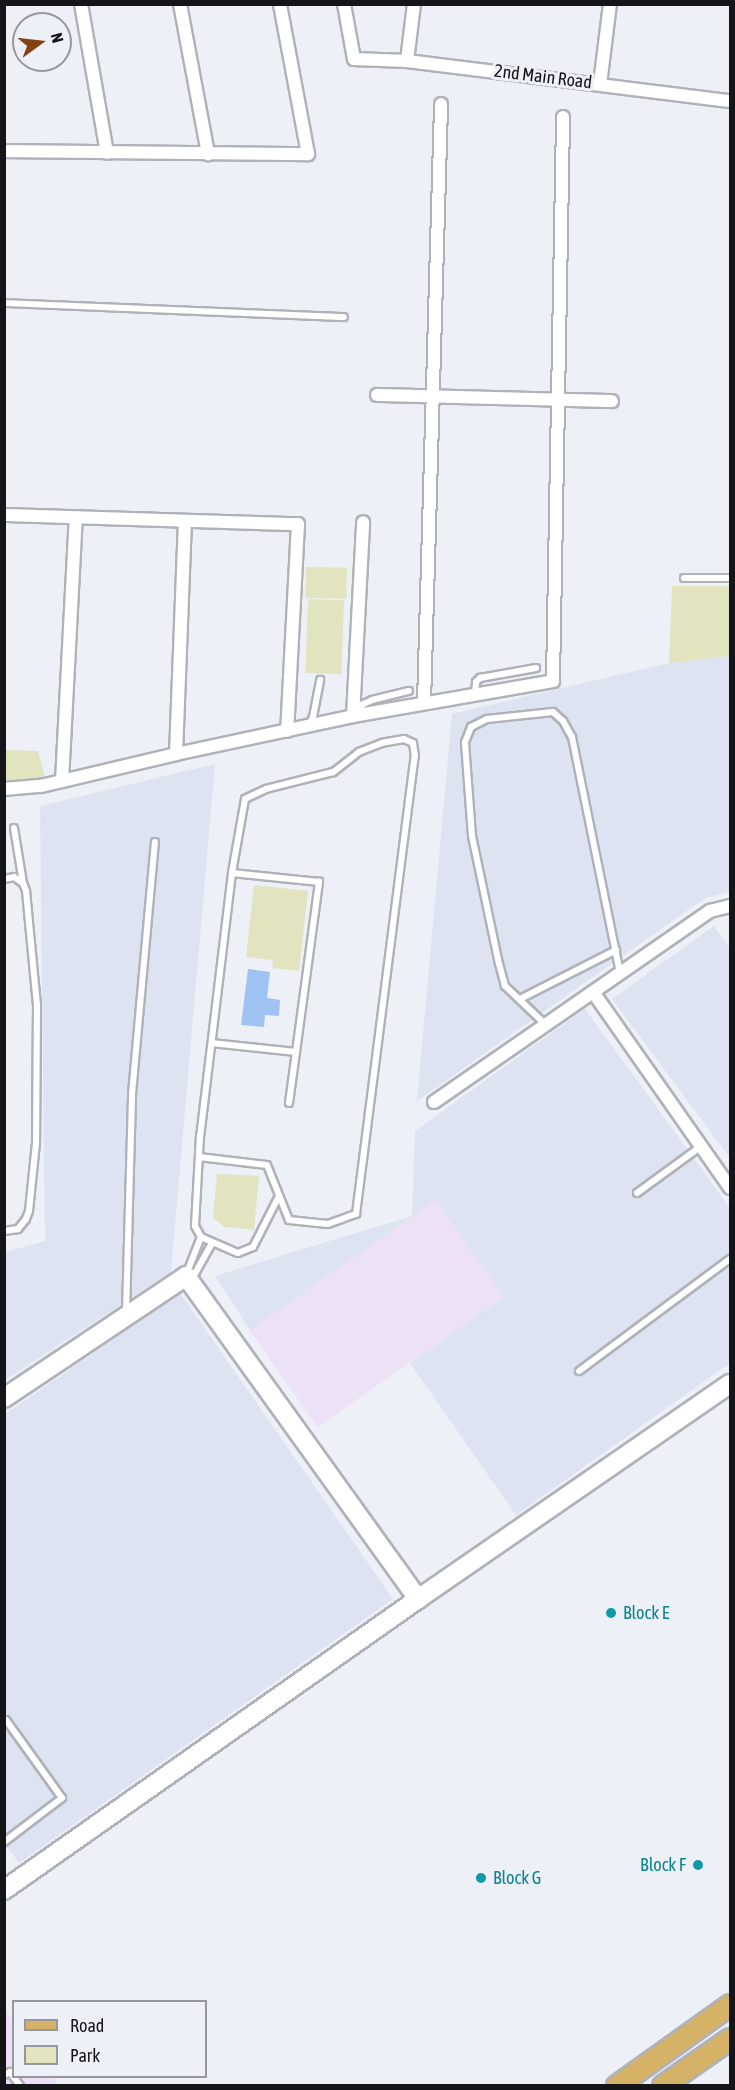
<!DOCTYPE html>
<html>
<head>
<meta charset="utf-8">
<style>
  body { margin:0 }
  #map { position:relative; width:735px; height:2090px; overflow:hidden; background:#edf0f7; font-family:"Asap Condensed",sans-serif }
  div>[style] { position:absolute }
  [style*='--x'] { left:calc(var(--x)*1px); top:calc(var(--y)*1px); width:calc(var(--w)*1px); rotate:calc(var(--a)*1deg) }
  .commercial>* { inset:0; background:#ede1f5; transform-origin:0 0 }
  .built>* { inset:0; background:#dee3f1 }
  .green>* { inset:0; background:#e1e4bf; transform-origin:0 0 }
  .water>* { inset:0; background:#9ec3f2 }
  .roads { filter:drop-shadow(2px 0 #b0b2b9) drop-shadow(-2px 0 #b0b2b9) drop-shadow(0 2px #b0b2b9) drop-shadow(0 -2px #b0b2b9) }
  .lane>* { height:6px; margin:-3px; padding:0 3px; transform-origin:3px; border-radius:3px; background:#fff }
  .street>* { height:12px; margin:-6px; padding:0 6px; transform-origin:6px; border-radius:6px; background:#fff }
  .secondary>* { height:18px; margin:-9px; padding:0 9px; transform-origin:9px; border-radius:9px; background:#fff }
  .primary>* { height:20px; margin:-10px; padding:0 10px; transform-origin:10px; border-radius:10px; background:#d6b266 }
  .dots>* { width:16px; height:16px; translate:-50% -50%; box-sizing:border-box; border:3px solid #edf0f7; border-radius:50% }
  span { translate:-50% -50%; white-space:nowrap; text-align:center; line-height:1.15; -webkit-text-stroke:6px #edf0f7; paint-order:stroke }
  .street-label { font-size:18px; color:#141518 }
  .culture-label { font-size:18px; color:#0d838f }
  .left { translate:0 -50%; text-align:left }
  .right { translate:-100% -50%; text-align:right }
  .frame { position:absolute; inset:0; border:6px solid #141518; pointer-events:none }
  .legend { position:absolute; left:12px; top:2000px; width:195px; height:78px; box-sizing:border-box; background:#edf0f7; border:2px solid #96989e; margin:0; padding:8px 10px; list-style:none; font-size:18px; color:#141518 }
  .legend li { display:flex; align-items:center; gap:12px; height:30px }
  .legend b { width:30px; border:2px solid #96989e }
  .north { position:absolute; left:12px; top:12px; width:60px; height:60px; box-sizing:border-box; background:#edf0f7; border:2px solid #96989e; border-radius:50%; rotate:75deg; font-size:16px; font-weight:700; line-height:24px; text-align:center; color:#141518 }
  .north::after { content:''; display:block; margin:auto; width:21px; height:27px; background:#864216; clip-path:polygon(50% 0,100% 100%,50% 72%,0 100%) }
</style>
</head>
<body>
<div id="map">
  <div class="commercial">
    <i style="left:436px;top:1199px;width:119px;height:228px;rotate:55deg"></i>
    <i style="clip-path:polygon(4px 2009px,13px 2021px,14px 2076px,53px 2077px,59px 2085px,5px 2085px)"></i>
  </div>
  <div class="built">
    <i style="clip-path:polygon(730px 656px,730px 892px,705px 898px,417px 1101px,452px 714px,669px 663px)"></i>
    <i style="clip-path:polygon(215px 764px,171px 1272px,5px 1380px,5px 1252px,45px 1241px,40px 806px)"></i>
    <i style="clip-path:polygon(714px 926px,730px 949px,730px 1158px,612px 999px)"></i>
    <i style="clip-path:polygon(585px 1009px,730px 1208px,730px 1363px,516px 1515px,410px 1363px,504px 1297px,436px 1200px,250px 1330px,215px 1276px,412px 1216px,415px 1131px)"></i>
    <i style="clip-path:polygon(180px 1293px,393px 1599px,19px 1863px,4px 1843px,4px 1415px)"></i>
  </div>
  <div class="green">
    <i style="left:306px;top:567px;width:41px;height:31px;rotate:1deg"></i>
    <i style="clip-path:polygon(672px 586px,730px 586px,730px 656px,669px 663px)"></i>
    <i style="left:308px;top:599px;width:36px;height:74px;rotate:2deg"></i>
    <i style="clip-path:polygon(4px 750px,38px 751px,46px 781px,5px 784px)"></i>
    <i style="clip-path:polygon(254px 885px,308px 891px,299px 971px,272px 968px,273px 960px,246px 957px)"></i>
    <i style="clip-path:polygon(217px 1174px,259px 1176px,254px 1230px,225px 1227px,213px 1218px)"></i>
  </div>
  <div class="water">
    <i style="clip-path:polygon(248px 969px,270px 972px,267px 998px,280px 1000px,279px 1016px,265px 1015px,264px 1027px,241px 1025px)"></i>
  </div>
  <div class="roads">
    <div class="lane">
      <i style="--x:4;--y:303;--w:340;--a:2.4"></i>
      <i style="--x:684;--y:578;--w:46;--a:0"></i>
      <i style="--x:475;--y:694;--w:12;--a:-85"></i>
      <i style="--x:476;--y:682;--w:6;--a:-45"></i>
      <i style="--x:480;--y:678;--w:57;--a:-10.1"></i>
      <i style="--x:362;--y:714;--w:9;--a:-96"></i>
      <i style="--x:361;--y:705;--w:12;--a:-24"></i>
      <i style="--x:372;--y:700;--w:38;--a:-14"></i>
      <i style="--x:309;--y:725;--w:9;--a:-63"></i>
      <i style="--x:313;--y:717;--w:38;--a:-79"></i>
      <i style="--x:14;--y:828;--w:56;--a:80.7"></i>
      <i style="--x:4;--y:879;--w:10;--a:-11"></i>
      <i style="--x:14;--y:877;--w:11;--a:34"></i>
      <i style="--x:23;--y:883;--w:9;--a:69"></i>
      <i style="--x:26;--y:891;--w:115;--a:84.5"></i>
      <i style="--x:37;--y:1005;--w:138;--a:90.4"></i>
      <i style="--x:36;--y:1143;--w:68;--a:95.9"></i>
      <i style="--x:29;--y:1211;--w:9;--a:111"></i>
      <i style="--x:26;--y:1219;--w:13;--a:129"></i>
      <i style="--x:18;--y:1229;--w:14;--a:172"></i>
      <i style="--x:520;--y:999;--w:108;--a:-27"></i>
      <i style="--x:546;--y:1025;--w:57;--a:-136.4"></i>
      <i style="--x:505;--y:986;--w:23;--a:-105"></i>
      <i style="--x:499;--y:964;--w:131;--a:-101.9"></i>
      <i style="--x:472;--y:836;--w:94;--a:-94.3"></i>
      <i style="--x:465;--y:742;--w:16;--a:-68"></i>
      <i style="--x:471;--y:727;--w:18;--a:-27"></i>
      <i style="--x:487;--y:719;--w:66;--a:-6.1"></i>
      <i style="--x:553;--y:712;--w:13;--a:42"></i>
      <i style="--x:563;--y:721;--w:18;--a:61"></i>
      <i style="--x:572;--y:737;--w:240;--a:78.5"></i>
      <i style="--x:212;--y:1043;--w:84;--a:6.1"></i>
      <i style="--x:296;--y:1052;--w:172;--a:-82.3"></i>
      <i style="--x:319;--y:882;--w:87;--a:-174.1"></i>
      <i style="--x:289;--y:1103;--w:51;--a:-82.2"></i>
      <i style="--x:199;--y:1157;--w:68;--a:6.7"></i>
      <i style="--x:267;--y:1165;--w:59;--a:68.2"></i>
      <i style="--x:289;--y:1220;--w:39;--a:6"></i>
      <i style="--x:328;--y:1224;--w:30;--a:-20"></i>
      <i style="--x:356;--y:1214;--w:462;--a:-82.7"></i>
      <i style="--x:415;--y:756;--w:13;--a:-99"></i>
      <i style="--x:413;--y:743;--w:10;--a:-156"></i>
      <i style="--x:404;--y:739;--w:22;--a:170"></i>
      <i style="--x:382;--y:743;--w:25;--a:159"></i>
      <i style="--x:359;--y:752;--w:33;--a:142"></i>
      <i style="--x:333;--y:772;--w:69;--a:165.8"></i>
      <i style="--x:266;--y:789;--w:23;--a:155"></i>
      <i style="--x:245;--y:799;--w:75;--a:100"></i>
      <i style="--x:232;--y:873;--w:265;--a:96.9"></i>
      <i style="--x:200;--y:1136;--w:90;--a:93.2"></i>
      <i style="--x:195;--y:1226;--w:13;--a:61"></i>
      <i style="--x:201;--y:1237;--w:40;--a:23.4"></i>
      <i style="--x:238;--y:1253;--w:16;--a:-22"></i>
      <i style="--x:253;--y:1247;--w:55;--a:-63"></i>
      <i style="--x:637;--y:1193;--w:78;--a:-36.1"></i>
      <i style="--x:186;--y:1275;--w:41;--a:-68.5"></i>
      <i style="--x:192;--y:1279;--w:41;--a:-60.9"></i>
      <i style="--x:126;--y:1312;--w:218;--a:-88.4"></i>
      <i style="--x:132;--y:1094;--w:253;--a:-84.8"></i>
      <i style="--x:579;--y:1371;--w:188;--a:-36.6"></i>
      <i style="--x:4;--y:1842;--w:73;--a:-37.2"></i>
      <i style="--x:62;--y:1798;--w:96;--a:-125.7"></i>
      <i style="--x:4;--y:2075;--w:7;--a:-27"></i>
      <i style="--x:10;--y:2072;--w:17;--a:54"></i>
    </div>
    <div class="street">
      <i style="--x:81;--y:4;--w:151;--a:80.1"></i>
      <i style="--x:180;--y:4;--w:153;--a:79.4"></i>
      <i style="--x:344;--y:4;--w:56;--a:79.7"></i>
      <i style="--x:354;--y:59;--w:53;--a:2.2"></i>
      <i style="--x:407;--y:61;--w:325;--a:7.1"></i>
      <i style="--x:407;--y:61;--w:57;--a:-83"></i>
      <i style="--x:600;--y:84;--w:81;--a:-82.9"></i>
      <i style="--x:4;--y:151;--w:304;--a:0.6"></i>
      <i style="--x:308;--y:154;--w:153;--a:-100.6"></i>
      <i style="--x:377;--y:395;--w:235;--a:1.5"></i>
      <i style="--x:4;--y:515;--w:294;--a:1.8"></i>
      <i style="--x:298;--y:524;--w:207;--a:93"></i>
      <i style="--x:424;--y:703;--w:599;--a:-88.37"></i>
      <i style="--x:353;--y:716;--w:194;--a:-87"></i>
      <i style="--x:176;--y:754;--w:233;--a:-87.8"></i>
      <i style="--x:62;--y:781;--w:264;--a:-87"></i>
      <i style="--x:4;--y:789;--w:37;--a:-5"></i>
      <i style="--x:41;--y:786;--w:139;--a:-13.3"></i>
      <i style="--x:176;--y:754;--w:181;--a:-12.1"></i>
      <i style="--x:353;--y:716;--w:203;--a:-9.9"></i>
      <i style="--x:553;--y:681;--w:564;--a:-88.98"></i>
      <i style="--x:593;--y:992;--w:239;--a:55"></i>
      <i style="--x:434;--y:1102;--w:336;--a:-34.7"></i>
      <i style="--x:710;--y:911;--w:21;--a:-14"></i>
    </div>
    <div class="secondary">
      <i style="--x:4;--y:1398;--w:219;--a:-33.8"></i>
      <i style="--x:186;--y:1276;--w:398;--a:54.3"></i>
      <i style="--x:4;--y:1890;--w:506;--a:-35.1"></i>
      <i style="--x:418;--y:1599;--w:379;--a:-34.6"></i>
    </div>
    <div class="primary">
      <i style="--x:617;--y:2086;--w:139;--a:-35.6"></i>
      <i style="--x:663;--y:2086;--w:82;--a:-35"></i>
    </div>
  </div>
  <div class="dots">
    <i style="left:611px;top:1613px;background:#0f9aa8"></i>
    <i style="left:698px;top:1865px;background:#0f9aa8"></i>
    <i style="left:481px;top:1878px;background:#0f9aa8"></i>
  </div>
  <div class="street-label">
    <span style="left:543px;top:77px;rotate:7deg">2nd Main Road</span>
  </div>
  <div class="culture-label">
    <span class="left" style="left:623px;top:1613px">Block E</span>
    <span class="right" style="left:686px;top:1865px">Block F</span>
    <span class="left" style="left:493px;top:1878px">Block G</span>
  </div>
  <div class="frame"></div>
  <ul class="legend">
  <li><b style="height:8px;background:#d6b266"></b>Road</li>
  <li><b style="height:16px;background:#e1e4bf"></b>Park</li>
  </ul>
  <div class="north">N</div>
</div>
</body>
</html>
